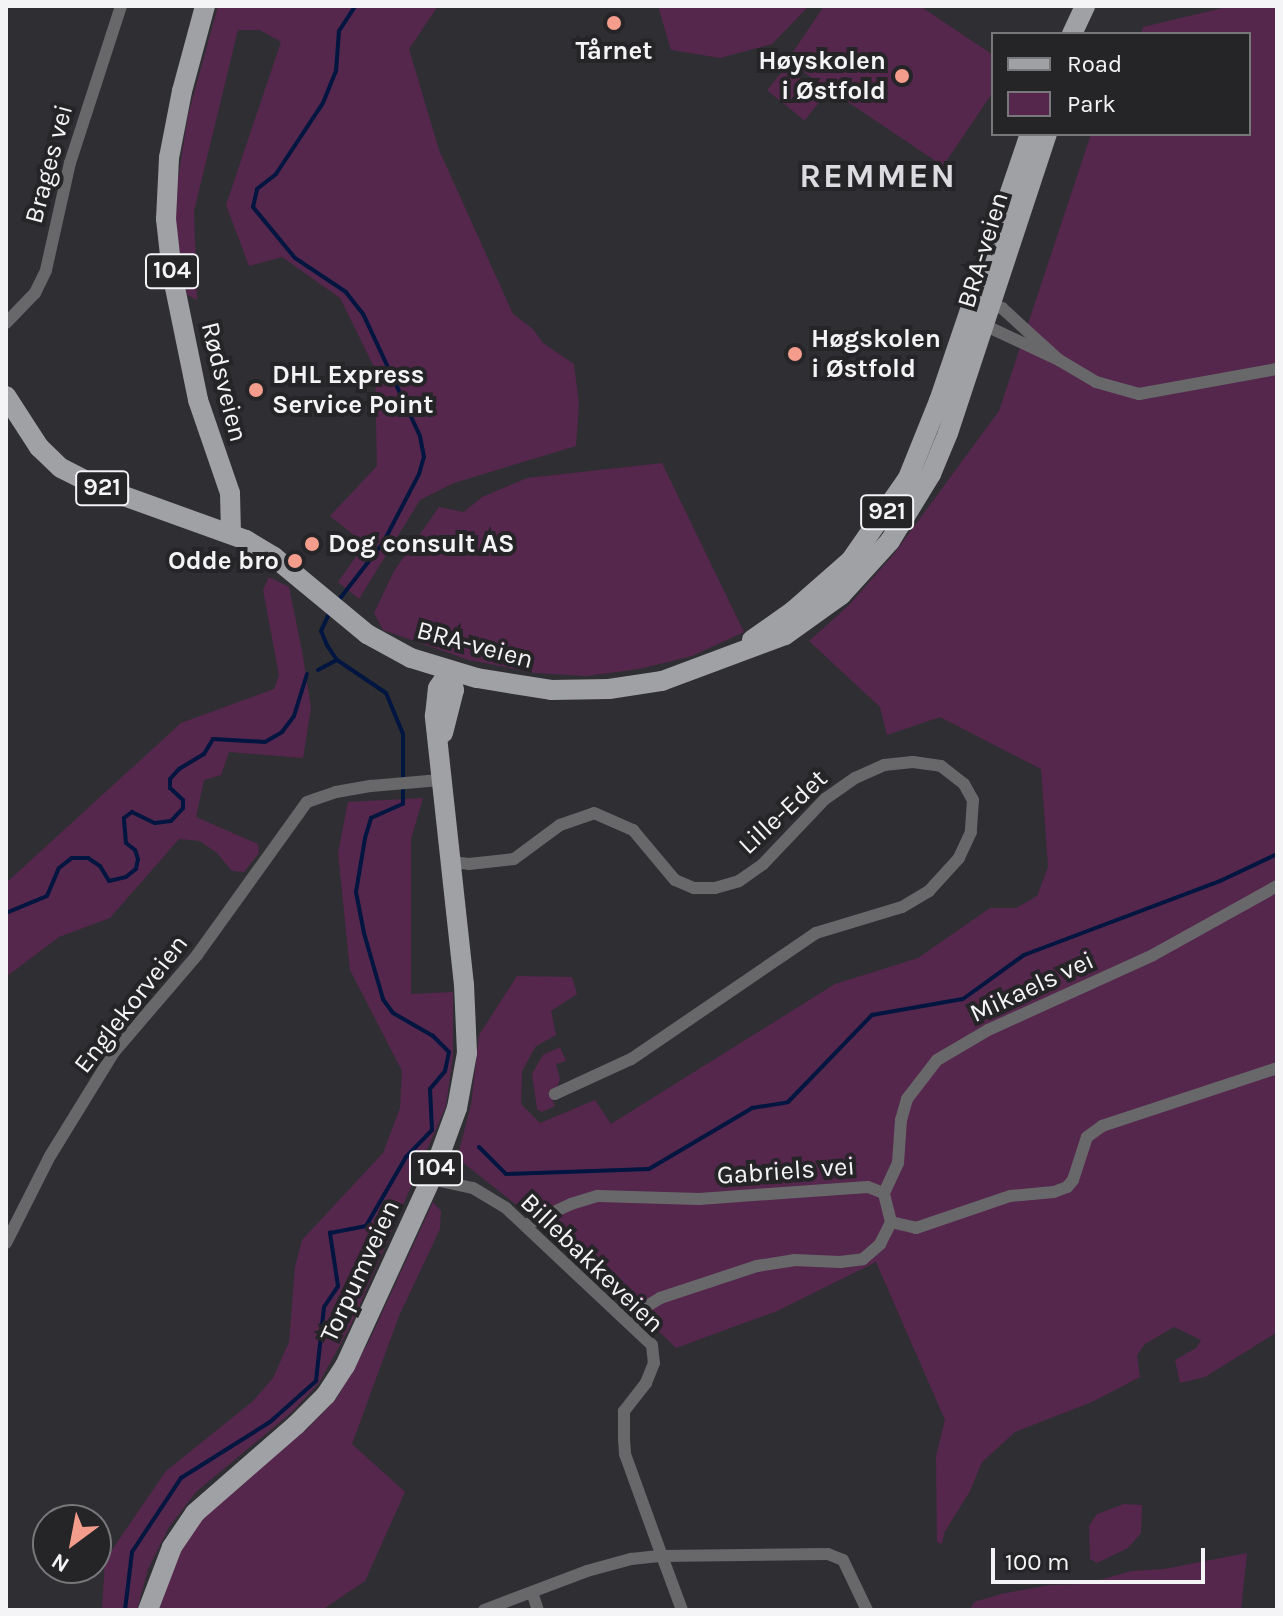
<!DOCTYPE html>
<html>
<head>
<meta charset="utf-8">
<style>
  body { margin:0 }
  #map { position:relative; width:1283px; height:1616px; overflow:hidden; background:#2f2e32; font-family:Karla,sans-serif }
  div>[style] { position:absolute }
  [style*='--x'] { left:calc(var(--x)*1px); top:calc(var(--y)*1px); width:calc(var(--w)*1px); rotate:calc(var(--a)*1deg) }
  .green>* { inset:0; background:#55274d; transform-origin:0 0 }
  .stream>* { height:4px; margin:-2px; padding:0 2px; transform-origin:2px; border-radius:2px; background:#001641 }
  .street>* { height:12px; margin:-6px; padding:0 6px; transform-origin:6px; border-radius:6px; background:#68686a }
  .primary>* { height:20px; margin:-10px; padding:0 10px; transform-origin:10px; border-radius:10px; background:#a0a1a4 }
  .dots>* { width:22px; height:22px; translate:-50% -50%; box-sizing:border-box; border:4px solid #252528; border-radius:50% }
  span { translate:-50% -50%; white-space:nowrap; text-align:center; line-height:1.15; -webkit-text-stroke:8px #252528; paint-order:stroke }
  .shield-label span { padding:2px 6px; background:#252528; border:2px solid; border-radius:6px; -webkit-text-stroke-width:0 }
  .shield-label { font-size:24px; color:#f4f4f6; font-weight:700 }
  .poi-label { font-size:26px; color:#f4f4f6; font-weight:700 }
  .right { translate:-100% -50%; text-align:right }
  .left { translate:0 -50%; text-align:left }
  .street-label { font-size:26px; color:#f4f4f6 }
  .district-label { font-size:34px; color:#dcdce0; font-weight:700; letter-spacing:2px }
  .frame { position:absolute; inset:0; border:8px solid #f4f4f6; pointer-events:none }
  .legend { position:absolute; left:991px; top:32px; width:260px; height:104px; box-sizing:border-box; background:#252528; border:2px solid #78787a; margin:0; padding:10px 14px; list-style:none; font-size:24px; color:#f4f4f6 }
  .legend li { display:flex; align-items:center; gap:16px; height:40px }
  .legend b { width:40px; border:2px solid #78787a }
  .north { position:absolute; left:32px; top:1504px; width:80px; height:80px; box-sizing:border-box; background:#252528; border:2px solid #78787a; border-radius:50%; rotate:212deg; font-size:22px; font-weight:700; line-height:32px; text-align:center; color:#f4f4f6 }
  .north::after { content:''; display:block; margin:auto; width:28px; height:36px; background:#f49d8d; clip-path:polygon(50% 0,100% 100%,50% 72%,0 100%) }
  .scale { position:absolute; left:991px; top:1548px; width:214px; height:36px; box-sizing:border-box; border:4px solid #f4f4f6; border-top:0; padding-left:10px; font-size:24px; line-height:28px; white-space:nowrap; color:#f4f4f6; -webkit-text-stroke:6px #252528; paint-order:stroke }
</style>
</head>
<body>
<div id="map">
  <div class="green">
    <i style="clip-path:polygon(218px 6px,438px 6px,409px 49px,439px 150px,513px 314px,533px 329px,543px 343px,574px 364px,579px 404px,576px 446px,454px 483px,420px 500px,359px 599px,338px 582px,365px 544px,330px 516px,377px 466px,375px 369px,340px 298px,282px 257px,249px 266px,226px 205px,281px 42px,260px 30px,238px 30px,194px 211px,197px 300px,187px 295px,175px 231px,178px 179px,188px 115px)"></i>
    <i style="clip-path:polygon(658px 6px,809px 6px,772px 44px,720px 58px,671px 50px)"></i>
    <i style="clip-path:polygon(824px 6px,920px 6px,993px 55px,993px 92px,943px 166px,787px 61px)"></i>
    <i style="clip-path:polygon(1231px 6px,1277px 6px,1277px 1332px,1205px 1377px,1180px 1383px,1175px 1360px,1196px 1348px,1201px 1340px,1174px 1327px,1145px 1344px,1137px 1355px,1140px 1377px,1092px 1402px,1015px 1432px,982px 1462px,970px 1491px,944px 1533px,942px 1544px,937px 1542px,936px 1456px,945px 1420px,876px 1262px,777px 1311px,676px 1348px,584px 1258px,457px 1158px,471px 1105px,479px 1035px,517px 976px,572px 977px,577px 994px,551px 1011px,556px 1035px,536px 1046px,522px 1071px,521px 1104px,540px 1123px,595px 1100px,611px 1124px,835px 984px,918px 958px,990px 908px,1016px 908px,1037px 896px,1048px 867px,1041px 769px,940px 717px,887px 735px,880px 707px,809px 641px,849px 605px,893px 555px,999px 411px,1091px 134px,1249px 134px,1249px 34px,1141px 34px,1143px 27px)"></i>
    <i style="left:786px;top:67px;width:48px;height:30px;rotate:39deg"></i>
    <i style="clip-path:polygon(662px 463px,744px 632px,692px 656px,639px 669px,587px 676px,535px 673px,469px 660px,383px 630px,374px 613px,394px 571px,439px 507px,464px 512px,482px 497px,527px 478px)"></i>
    <i style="clip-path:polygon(269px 577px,289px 587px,302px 651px,311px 708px,303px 758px,229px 752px,221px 775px,204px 780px,196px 817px,258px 844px,259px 853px,244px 872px,232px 871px,217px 853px,200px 841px,179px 839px,110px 918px,59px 937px,6px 977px,6px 883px,181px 723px,274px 689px,279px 675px,263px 590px)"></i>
    <i style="clip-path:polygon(423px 798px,411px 839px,411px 994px,453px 992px,453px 1055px,446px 1106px,352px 1323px,319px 1383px,292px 1412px,196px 1492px,169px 1527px,148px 1569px,137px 1610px,102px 1610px,105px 1560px,166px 1471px,253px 1401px,273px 1378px,289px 1342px,295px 1267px,302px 1240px,383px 1153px,400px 1108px,402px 1071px,350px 970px,338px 853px,348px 802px)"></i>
    <i style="clip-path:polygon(560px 1047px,566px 1061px,556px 1064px,560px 1079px,557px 1087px,549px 1091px,555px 1106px,542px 1112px,537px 1109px,532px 1074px,543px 1055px)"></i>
    <i style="clip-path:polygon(433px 1202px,441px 1211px,440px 1229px,399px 1316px,352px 1444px,405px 1492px,365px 1581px,322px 1610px,159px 1610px,178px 1557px,193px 1531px,225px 1494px,306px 1430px,337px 1398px,369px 1341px)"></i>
    <i style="clip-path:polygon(1124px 1504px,1142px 1505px,1141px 1533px,1128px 1548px,1097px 1563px,1090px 1559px,1089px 1526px,1097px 1514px)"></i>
    <i style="clip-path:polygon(1247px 1553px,1241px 1610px,970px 1610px,974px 1602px,1001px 1594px,1049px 1585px,1086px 1584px,1131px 1571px,1164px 1569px)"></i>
  </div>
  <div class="stream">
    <i style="--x:338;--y:601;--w:73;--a:-52.2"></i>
    <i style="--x:383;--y:543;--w:78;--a:-62.4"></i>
    <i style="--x:419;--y:474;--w:18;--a:-74"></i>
    <i style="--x:424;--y:457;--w:21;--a:-101"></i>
    <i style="--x:420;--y:436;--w:135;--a:-115"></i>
    <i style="--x:363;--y:314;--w:28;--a:-128"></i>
    <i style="--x:346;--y:292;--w:61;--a:-146.3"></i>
    <i style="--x:295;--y:258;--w:66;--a:-129.5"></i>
    <i style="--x:253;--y:207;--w:18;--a:-77"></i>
    <i style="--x:257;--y:189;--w:24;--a:-38"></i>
    <i style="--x:276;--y:174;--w:85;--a:-56.5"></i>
    <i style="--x:323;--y:103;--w:35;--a:-68"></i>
    <i style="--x:336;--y:71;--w:40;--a:-85.7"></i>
    <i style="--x:339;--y:31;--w:30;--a:-57"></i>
    <i style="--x:318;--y:670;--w:21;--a:-28"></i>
    <i style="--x:6;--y:913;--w:44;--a:-22.5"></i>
    <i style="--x:47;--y:896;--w:30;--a:-67"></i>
    <i style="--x:59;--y:868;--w:16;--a:-38"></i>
    <i style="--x:72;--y:858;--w:16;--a:0"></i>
    <i style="--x:88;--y:858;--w:14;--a:34"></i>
    <i style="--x:100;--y:866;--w:17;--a:59"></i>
    <i style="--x:109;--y:881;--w:17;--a:-13"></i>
    <i style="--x:126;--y:877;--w:13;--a:-39"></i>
    <i style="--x:136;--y:869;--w:10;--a:-79"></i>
    <i style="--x:138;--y:859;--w:9;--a:-108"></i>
    <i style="--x:135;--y:850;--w:11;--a:-142"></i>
    <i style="--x:126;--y:843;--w:25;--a:-95"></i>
    <i style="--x:124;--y:818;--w:10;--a:-37"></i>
    <i style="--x:132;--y:812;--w:25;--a:26"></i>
    <i style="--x:155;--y:823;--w:16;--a:-7"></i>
    <i style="--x:171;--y:821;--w:18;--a:-47"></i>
    <i style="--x:183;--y:808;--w:8;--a:-90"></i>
    <i style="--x:183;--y:800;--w:18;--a:-137"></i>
    <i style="--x:170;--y:788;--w:9;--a:-90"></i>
    <i style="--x:170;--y:779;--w:13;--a:-48"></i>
    <i style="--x:179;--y:769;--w:29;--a:-31"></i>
    <i style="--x:204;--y:754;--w:17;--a:-59"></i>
    <i style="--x:213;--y:739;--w:52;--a:3.3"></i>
    <i style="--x:265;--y:742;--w:20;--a:-30"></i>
    <i style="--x:282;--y:732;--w:20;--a:-53"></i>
    <i style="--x:294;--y:716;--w:44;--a:-72.8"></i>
    <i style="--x:479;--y:1147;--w:38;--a:45"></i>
    <i style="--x:506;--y:1174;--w:143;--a:-2"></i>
    <i style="--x:649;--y:1169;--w:120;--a:-30.6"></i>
    <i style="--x:752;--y:1108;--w:36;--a:-9"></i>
    <i style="--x:788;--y:1102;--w:121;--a:-46"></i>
    <i style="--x:872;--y:1015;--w:92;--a:-10"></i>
    <i style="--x:963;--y:999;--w:75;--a:-35.8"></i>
    <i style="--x:1024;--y:955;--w:210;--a:-20.7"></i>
    <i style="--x:1220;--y:881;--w:63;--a:-25.3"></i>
    <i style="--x:125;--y:1610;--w:58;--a:-83.1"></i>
    <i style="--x:132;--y:1552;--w:89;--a:-56.5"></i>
    <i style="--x:181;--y:1478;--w:105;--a:-32.2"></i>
    <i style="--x:270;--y:1422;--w:62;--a:-41.7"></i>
    <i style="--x:316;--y:1381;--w:74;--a:-83.8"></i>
    <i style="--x:324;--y:1307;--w:25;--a:-56"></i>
    <i style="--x:338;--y:1286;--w:54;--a:-98.6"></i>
    <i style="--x:330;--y:1233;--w:37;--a:-11"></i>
    <i style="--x:366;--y:1226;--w:80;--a:-59.9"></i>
    <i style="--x:406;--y:1157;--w:37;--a:-46"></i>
    <i style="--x:432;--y:1130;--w:41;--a:-92.8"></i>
    <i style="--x:430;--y:1089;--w:23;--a:-50"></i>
    <i style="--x:445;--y:1071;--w:19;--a:-78"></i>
    <i style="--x:449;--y:1052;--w:23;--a:-135"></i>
    <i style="--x:433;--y:1036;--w:46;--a:-150.1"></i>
    <i style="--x:393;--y:1013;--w:17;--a:-126"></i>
    <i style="--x:383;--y:999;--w:69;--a:-106.1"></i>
    <i style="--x:364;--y:933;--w:42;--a:-101"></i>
    <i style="--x:356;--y:892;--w:55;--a:-80.5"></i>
    <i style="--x:365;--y:838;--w:21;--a:-73"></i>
    <i style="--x:371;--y:818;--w:35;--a:-24"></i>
    <i style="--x:403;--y:804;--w:70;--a:-90"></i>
    <i style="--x:403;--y:734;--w:44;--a:-112.5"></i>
    <i style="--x:386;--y:693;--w:59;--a:-146"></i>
    <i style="--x:337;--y:660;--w:18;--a:-124"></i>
    <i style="--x:327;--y:645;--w:15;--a:-113"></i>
    <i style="--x:321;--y:631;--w:21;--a:-65"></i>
  </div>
  <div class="street">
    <i style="--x:988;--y:304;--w:15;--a:16"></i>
    <i style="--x:1002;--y:308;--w:77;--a:42.4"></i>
    <i style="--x:6;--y:323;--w:42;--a:-46"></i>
    <i style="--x:35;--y:293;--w:25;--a:-64"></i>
    <i style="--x:46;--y:270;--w:110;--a:-77.4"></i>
    <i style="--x:70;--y:163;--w:165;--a:-72"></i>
    <i style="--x:982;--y:324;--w:85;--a:25.1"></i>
    <i style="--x:1059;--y:360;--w:43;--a:30.7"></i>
    <i style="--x:1096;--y:382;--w:45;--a:15.6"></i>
    <i style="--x:1139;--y:394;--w:140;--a:-10.3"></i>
    <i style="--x:451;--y:862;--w:18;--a:6"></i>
    <i style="--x:469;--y:864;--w:45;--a:-6.3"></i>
    <i style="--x:514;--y:859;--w:57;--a:-36.5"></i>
    <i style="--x:560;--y:825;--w:36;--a:-19"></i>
    <i style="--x:594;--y:813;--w:43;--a:23.6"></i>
    <i style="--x:633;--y:830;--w:65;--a:50"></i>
    <i style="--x:675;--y:880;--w:21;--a:23"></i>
    <i style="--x:694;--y:888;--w:21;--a:0"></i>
    <i style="--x:715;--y:888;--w:25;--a:-16"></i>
    <i style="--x:739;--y:881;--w:29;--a:-35"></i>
    <i style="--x:763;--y:864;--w:90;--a:-46.4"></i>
    <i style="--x:825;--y:799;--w:37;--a:-35"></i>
    <i style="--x:855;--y:778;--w:32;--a:-24"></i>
    <i style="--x:884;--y:765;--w:29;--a:-6"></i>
    <i style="--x:913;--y:762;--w:28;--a:8"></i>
    <i style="--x:941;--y:766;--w:29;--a:38"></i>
    <i style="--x:964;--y:784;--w:18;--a:61"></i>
    <i style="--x:973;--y:800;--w:32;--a:94"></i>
    <i style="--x:971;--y:832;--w:29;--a:115"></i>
    <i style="--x:959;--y:858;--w:45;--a:132.3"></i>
    <i style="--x:929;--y:891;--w:31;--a:149"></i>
    <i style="--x:902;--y:907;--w:90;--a:163.2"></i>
    <i style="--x:816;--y:933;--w:224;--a:145.7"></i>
    <i style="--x:631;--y:1059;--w:84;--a:155.3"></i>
    <i style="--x:431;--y:1179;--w:43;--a:12.1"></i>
    <i style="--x:473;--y:1188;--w:39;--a:31"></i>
    <i style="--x:506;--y:1208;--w:200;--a:43.2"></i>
    <i style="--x:652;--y:1345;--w:18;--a:84"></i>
    <i style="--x:654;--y:1363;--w:22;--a:112"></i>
    <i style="--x:646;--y:1383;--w:36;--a:128"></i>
    <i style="--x:624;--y:1411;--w:28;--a:90"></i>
    <i style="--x:624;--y:1439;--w:15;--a:86"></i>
    <i style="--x:625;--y:1454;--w:109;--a:70.1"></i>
    <i style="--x:662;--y:1556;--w:166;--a:-0.7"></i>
    <i style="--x:828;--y:1554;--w:16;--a:22"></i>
    <i style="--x:843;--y:1560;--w:55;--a:64.4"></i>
    <i style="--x:884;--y:1193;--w:33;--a:-65"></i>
    <i style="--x:898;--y:1163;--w:43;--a:-86"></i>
    <i style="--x:901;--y:1120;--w:22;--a:-74"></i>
    <i style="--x:907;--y:1099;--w:49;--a:-52.4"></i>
    <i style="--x:937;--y:1060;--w:59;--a:-30.5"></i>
    <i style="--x:988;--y:1030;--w:181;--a:-24.4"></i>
    <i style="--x:1153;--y:955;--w:142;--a:-29.1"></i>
    <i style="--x:891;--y:1222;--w:26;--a:13"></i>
    <i style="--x:916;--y:1228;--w:99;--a:-18.8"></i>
    <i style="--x:1010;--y:1196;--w:44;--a:-5.2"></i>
    <i style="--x:1054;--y:1192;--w:14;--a:-21"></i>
    <i style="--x:1067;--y:1187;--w:9;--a:-49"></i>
    <i style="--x:1073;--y:1180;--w:45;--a:-72"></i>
    <i style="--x:1087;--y:1137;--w:19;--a:-36"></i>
    <i style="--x:1102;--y:1126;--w:184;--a:-18.3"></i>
    <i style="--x:526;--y:1225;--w:50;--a:-25"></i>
    <i style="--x:571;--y:1204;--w:28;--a:-17"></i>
    <i style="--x:598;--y:1196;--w:101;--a:1.7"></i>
    <i style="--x:699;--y:1199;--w:169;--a:-4.1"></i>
    <i style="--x:868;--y:1187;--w:17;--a:21"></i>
    <i style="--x:6;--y:1243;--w:97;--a:-63.2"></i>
    <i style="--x:50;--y:1156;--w:122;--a:-58.4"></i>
    <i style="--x:114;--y:1052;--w:128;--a:-49.4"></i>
    <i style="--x:197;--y:955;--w:188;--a:-54.3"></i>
    <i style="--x:307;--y:802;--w:31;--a:-19"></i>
    <i style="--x:336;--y:792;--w:36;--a:-10"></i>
    <i style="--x:371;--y:786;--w:69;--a:-5"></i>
    <i style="--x:637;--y:1312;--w:27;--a:-31"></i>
    <i style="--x:660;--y:1298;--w:102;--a:-18.3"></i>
    <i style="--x:757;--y:1266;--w:37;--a:-9"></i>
    <i style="--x:794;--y:1260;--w:46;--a:2.5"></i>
    <i style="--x:840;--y:1262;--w:23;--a:-7"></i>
    <i style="--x:863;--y:1259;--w:23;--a:-41"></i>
    <i style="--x:880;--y:1244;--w:25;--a:-63"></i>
    <i style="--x:891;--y:1222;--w:30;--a:-104"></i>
    <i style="--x:532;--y:1592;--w:19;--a:72"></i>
    <i style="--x:484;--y:1610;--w:110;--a:-20.7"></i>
    <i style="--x:587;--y:1571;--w:46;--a:-15.3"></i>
    <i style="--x:631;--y:1559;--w:31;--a:-6"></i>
    <i style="--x:662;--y:1556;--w:58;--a:69.7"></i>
  </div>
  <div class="primary">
    <i style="--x:205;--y:6;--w:88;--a:105.1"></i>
    <i style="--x:182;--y:91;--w:68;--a:101"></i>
    <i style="--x:169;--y:158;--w:61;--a:92.8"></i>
    <i style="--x:166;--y:219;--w:54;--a:83.7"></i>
    <i style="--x:172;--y:273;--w:130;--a:78.4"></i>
    <i style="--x:198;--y:400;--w:98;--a:71"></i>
    <i style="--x:230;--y:493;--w:40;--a:88.6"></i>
    <i style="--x:1072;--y:34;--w:31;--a:-65"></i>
    <i style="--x:6;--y:396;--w:61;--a:57.1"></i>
    <i style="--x:39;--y:447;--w:30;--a:44"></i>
    <i style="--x:61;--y:468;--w:39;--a:27"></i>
    <i style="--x:96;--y:486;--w:159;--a:19.8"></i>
    <i style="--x:246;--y:540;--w:33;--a:31"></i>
    <i style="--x:274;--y:557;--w:121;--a:39.6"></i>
    <i style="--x:367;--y:634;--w:50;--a:28.6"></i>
    <i style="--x:411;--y:658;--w:69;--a:16.9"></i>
    <i style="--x:477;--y:678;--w:75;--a:9.2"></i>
    <i style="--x:551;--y:690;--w:58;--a:-1"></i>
    <i style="--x:609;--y:689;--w:54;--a:-8.6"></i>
    <i style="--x:662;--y:681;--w:131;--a:-20.5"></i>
    <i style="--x:785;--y:635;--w:69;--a:-35.5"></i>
    <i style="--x:841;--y:595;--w:73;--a:-47.8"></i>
    <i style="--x:890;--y:541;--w:79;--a:-58.5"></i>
    <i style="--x:931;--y:474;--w:44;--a:-67.5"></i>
    <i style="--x:948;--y:433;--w:315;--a:-71.7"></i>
    <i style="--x:752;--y:640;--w:50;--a:-35.3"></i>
    <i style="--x:793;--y:611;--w:77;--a:-41.3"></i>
    <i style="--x:851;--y:560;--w:100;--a:-55.2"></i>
    <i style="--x:908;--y:478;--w:83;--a:-68.1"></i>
    <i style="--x:939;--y:401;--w:282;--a:-71.2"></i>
    <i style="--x:443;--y:733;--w:44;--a:-75.7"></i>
    <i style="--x:454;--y:690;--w:19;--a:-102"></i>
    <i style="--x:148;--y:1610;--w:67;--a:-69.1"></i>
    <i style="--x:172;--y:1547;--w:41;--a:-55.9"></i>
    <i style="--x:195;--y:1513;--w:134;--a:-41.1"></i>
    <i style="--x:296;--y:1425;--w:42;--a:-45"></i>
    <i style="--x:326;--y:1395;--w:35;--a:-57"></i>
    <i style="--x:345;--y:1366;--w:206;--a:-65.3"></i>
    <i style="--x:431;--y:1179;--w:76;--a:-69.9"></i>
    <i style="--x:457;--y:1108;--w:56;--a:-79.7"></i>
    <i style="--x:467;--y:1053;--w:68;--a:-92.5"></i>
    <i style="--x:464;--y:985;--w:271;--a:-96.2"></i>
    <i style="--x:435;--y:716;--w:28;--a:-84"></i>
    <i style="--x:438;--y:688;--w:21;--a:-55"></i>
  </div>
  <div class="dots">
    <i style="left:614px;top:23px;background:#f49d8d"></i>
    <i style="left:902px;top:76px;background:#f49d8d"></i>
    <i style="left:795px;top:354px;background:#f49d8d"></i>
    <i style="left:256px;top:390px;background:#f49d8d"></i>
    <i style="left:312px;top:544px;background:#f49d8d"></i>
    <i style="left:295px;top:561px;background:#f49d8d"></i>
  </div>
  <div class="shield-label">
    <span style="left:172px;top:271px">104</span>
    <span style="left:102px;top:488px">921</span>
    <span style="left:887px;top:512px">921</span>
    <span style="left:436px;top:1168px">104</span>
  </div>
  <div class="poi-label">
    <span style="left:614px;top:51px">Tårnet</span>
    <span class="right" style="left:886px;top:76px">Høyskolen<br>i Østfold</span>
    <span class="left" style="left:811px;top:354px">Høgskolen<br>i Østfold</span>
    <span class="left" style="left:272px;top:390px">DHL Express<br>Service Point</span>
    <span class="left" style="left:328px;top:544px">Dog consult AS</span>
    <span class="right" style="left:279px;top:561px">Odde bro</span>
  </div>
  <div class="street-label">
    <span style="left:49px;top:164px;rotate:-75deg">Brages vei</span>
    <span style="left:983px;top:250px;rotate:-73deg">BRA-veien</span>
    <span style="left:224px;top:382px;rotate:76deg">Rødsveien</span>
    <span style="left:475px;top:645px;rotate:15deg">BRA-veien</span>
    <span style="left:783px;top:812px;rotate:-43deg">Lille-Edet</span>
    <span style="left:1032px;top:987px;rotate:-25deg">Mikaels vei</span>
    <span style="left:131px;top:1004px;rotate:-52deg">Englekorveien</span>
    <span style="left:786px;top:1171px;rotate:-4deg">Gabriels vei</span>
    <span style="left:592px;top:1263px;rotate:44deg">Billebakkeveien</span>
    <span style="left:360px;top:1271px;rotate:-65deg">Torpumveien</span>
  </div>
  <div class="district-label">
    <span style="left:878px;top:177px">REMMEN</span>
  </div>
  <div class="frame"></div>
  <ul class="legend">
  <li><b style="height:10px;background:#a0a1a4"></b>Road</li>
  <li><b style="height:22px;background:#55274d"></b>Park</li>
  </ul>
  <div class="north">N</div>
  <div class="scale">100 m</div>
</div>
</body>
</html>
